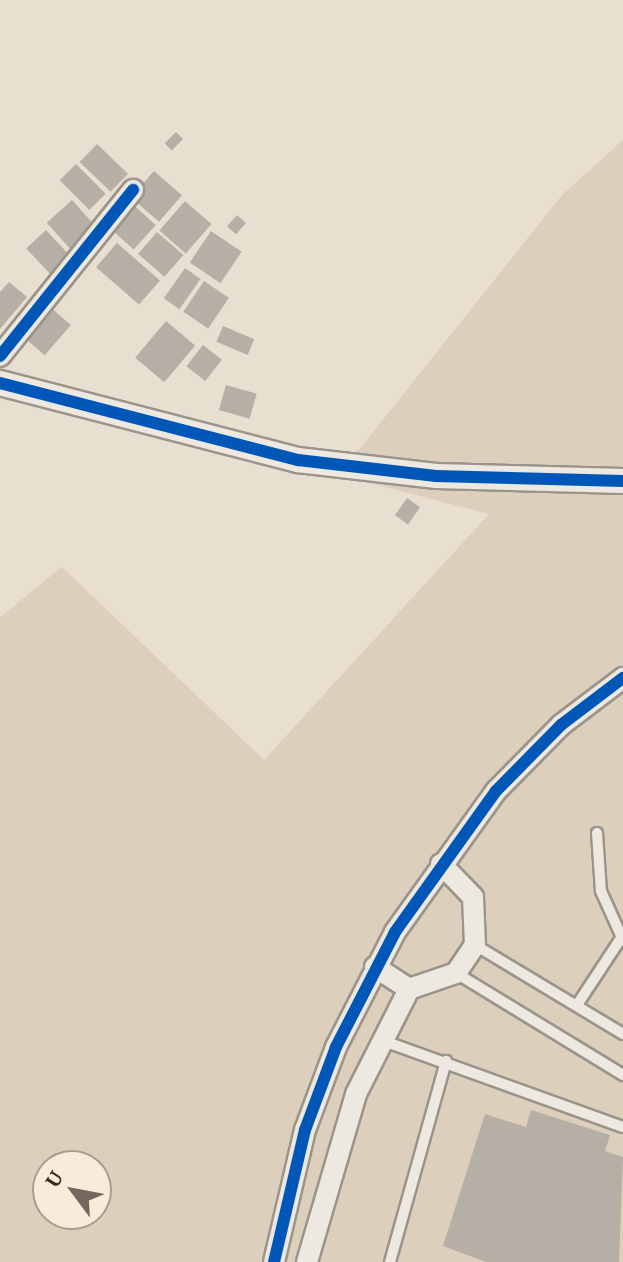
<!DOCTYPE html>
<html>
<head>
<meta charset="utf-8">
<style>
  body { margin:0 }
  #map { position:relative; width:623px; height:1262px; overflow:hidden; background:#e8dfd0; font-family:"Gentium Book Plus",serif }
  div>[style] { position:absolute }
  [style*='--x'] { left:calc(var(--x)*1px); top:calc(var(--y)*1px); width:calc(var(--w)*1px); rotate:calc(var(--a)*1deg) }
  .green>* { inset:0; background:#dccfbb }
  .building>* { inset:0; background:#b6afa5; transform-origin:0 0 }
  .roads { filter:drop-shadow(2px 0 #9b948b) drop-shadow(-2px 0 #9b948b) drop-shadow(0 2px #9b948b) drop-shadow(0 -2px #9b948b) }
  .service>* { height:10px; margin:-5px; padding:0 5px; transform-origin:5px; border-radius:5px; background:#ede8e0 }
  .minor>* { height:20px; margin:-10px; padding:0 10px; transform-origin:10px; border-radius:10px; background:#ede8e0 }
  .tertiary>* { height:24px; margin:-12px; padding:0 12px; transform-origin:12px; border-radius:12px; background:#ede8e0 }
  .cycleway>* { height:12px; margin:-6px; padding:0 6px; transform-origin:6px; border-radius:6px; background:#0057b8 }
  span { translate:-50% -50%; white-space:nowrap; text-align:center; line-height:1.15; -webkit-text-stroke:6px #f7ecda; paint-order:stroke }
  .north { position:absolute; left:32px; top:1150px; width:80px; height:80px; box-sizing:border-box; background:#f7ecda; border:2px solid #a99e90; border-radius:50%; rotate:302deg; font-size:22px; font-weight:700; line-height:32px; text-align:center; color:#352820 }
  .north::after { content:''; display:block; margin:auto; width:28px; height:36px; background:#74685e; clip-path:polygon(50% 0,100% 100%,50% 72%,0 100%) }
</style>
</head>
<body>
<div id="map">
  <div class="green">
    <i style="clip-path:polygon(evenodd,623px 140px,623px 1262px,0 1262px,0 617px,62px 567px,264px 760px,489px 514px,339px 475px,562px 195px,623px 140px,48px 1166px,96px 1166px,96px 1214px,48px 1214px,48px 1166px)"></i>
  </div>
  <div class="building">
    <i style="left:176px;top:132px;width:10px;height:16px;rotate:45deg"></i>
    <i style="left:97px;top:144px;width:43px;height:25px;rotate:44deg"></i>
    <i style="left:76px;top:164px;width:42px;height:23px;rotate:45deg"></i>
    <i style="left:154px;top:171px;width:37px;height:35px;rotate:41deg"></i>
    <i style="left:72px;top:200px;width:40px;height:34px;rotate:48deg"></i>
    <i style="left:129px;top:201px;width:36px;height:33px;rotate:42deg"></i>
    <i style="left:185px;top:201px;width:35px;height:39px;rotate:41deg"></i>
    <i style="left:237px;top:215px;width:12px;height:15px;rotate:42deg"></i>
    <i style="left:46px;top:230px;width:37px;height:27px;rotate:47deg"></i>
    <i style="left:211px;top:231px;width:37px;height:38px;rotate:34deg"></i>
    <i style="left:157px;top:232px;width:35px;height:29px;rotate:41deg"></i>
    <i style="left:117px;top:243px;width:57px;height:32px;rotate:41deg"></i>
    <i style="left:185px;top:268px;width:19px;height:37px;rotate:35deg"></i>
    <i style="left:204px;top:281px;width:30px;height:37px;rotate:34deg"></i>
    <i style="clip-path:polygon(9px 282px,27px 297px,0 329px,0 292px)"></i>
    <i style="left:49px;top:306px;width:29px;height:40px;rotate:41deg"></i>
    <i style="left:166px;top:321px;width:38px;height:48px;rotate:40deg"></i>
    <i style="left:223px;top:326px;width:34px;height:17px;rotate:23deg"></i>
    <i style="left:203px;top:345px;width:24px;height:27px;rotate:38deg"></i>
    <i style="left:226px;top:385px;width:32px;height:26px;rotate:16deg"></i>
    <i style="left:407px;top:498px;width:16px;height:21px;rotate:35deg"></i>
    <i style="clip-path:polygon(531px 1110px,610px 1135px,605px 1151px,623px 1157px,619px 1262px,486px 1262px,443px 1246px,485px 1114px,526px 1127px)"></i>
  </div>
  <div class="roads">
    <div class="service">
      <i style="--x:597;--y:833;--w:58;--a:86.1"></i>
      <i style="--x:601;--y:891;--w:54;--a:65.8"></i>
      <i style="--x:475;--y:945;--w:173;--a:31"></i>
      <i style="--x:456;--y:973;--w:196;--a:31.4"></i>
      <i style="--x:577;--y:1005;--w:80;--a:-56.7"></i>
      <i style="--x:381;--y:1040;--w:257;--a:19.8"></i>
      <i style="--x:390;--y:1262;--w:209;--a:-74.4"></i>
    </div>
    <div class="minor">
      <i style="--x:0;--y:356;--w:213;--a:-51.3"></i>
      <i style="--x:375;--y:967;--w:40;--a:32.9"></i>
      <i style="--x:409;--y:989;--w:50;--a:-18.8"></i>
      <i style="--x:456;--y:973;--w:34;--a:-56"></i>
      <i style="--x:475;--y:945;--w:48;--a:-92.4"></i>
      <i style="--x:473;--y:897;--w:46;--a:-134.1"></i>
      <i style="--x:274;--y:1262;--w:136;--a:-76.8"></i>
      <i style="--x:305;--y:1130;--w:89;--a:-69.5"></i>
      <i style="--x:336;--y:1047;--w:129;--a:-62.8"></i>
      <i style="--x:395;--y:932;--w:173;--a:-54.4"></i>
      <i style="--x:496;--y:791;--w:93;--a:-45.4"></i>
      <i style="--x:561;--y:725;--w:78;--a:-37.2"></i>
      <i style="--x:307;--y:1262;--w:175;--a:-73.7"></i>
      <i style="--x:356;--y:1094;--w:118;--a:-63.2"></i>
    </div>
    <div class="tertiary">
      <i style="--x:0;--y:383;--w:308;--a:14.5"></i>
      <i style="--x:298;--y:460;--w:139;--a:6.6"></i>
      <i style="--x:436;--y:476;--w:187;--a:1.5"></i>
    </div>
  </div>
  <div class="cycleway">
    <i style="--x:0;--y:356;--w:213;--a:-51.3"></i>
    <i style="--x:0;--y:383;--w:308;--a:14.5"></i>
    <i style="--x:298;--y:460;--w:139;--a:6.6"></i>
    <i style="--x:436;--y:476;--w:187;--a:1.5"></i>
    <i style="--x:274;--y:1262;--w:136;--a:-76.8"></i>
    <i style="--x:305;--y:1130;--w:89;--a:-69.5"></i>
    <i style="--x:336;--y:1047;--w:129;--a:-62.8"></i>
    <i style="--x:395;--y:932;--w:173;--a:-54.4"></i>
    <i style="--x:496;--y:791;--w:93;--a:-45.4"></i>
    <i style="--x:561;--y:725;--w:78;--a:-37.2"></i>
  </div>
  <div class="north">U</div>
</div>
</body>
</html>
